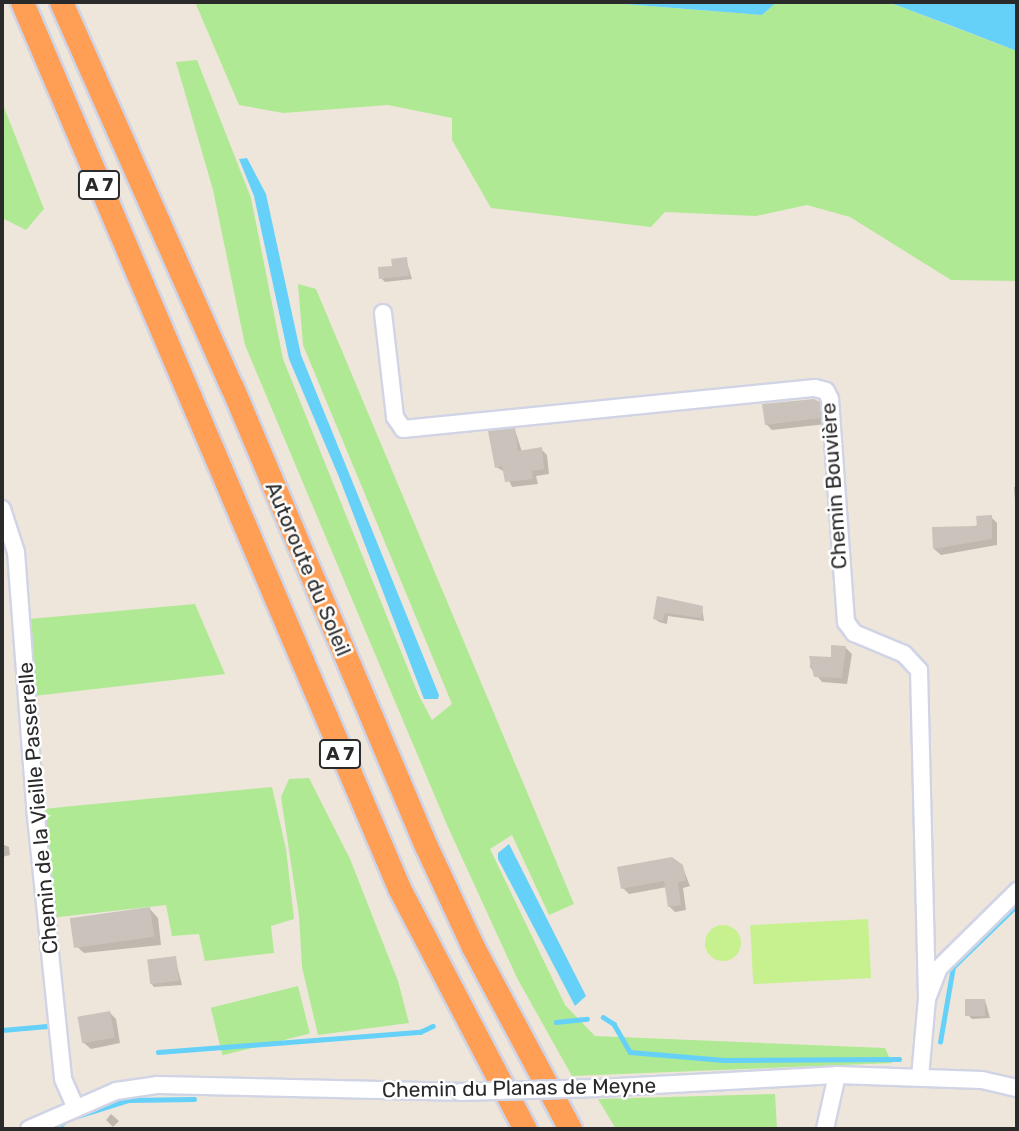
<!DOCTYPE html>
<html>
<head>
<meta charset="utf-8">
<style>
  body { margin:0 }
  #map { position:relative; width:1019px; height:1131px; overflow:hidden; background:#eee6db; font-family:Rubik,sans-serif }
  div>[style] { position:absolute }
  [style*='--x'] { left:calc(var(--x)*1px); top:calc(var(--y)*1px); width:calc(var(--w)*1px); rotate:calc(var(--a)*1deg) }
  .green>* { inset:0; background:#b0e993; transform-origin:0 0 }
  .pitch>* { inset:0; background:#c7f18e; transform-origin:0 0 }
  .round { border-radius:50% }
  .water>* { inset:0; background:#65d1f9 }
  .shadow>* { inset:0; background:#0003 }
  .stream>* { height:4.5px; margin:-2.25px; padding:0 2.25px; transform-origin:2.25px; border-radius:2.25px; background:#65d1f9 }
  .building>* { inset:0; background:#c9c3bb; transform-origin:0 0 }
  .roads { filter:drop-shadow(2px 0 #d0d4e5) drop-shadow(-2px 0 #d0d4e5) drop-shadow(0 2px #d0d4e5) drop-shadow(0 -2px #d0d4e5) }
  .minor>* { height:16px; margin:-8px; padding:0 8px; transform-origin:8px; border-radius:8px; background:#fff }
  .highway>* { height:23px; margin:-11.5px; padding:0 11.5px; transform-origin:11.5px; border-radius:11.5px; background:#ff9f55 }
  .bridges { filter:drop-shadow(2px 0 #d0d4e5) drop-shadow(-2px 0 #d0d4e5) drop-shadow(0 2px #d0d4e5) drop-shadow(0 -2px #d0d4e5) }
  .minor-bridge>* { height:16px; margin:-8px; padding:0 8px; transform-origin:8px; border-radius:8px; background:#fff }
  span { translate:-50% -50%; white-space:nowrap; text-align:center; line-height:1.15; -webkit-text-stroke:5px #fff; paint-order:stroke }
  .shield-label span { padding:2px 5px; background:#fff; border:2px solid; border-radius:5px; -webkit-text-stroke-width:0 }
  .shield-label { font-size:19px; color:#2a2a2a; font-weight:700 }
  .street-label { font-size:21px; color:#2a2a2a }
  .frame { position:absolute; inset:0; border:4px solid #2a2a2a; pointer-events:none }
</style>
</head>
<body>
<div id="map">
  <div class="green">
    <i style="clip-path:polygon(195px 2px,599px 2px,762px 15px,777px 2px,888px 2px,1017px 51px,1017px 281px,951px 280px,850px 217px,807px 205px,756px 216px,665px 212px,651px 227px,491px 208px,452px 140px,452px 118px,388px 105px,283px 113px,239px 105px)"></i>
    <i style="clip-path:polygon(197px 60px,251px 198px,283px 359px,419px 696px,432px 720px,452px 704px,303px 345px,298px 284px,316px 289px,574px 904px,549px 915px,512px 835px,490px 849px,565px 1005px,595px 1036px,885px 1048px,892px 1063px,572px 1076px,517px 978px,447px 825px,245px 345px,213px 190px,176px 62px)"></i>
    <i style="clip-path:polygon(2px 102px,44px 209px,26px 230px,2px 218px)"></i>
    <i style="clip-path:polygon(195px 604px,225px 674px,34px 696px,29px 619px)"></i>
    <i style="clip-path:polygon(309px 778px,350px 859px,398px 981px,409px 1023px,318px 1035px,302px 967px,299px 916px,281px 797px,289px 779px)"></i>
    <i style="clip-path:polygon(272px 787px,286px 849px,294px 919px,271px 926px,274px 953px,205px 961px,199px 934px,172px 936px,166px 905px,50px 918px,42px 809px)"></i>
    <i style="left:298px;top:986px;width:49px;height:90px;rotate:76deg"></i>
    <i style="clip-path:polygon(775px 1094px,777px 1129px,616px 1129px,598px 1099px)"></i>
  </div>
  <div class="pitch">
    <i style="left:868px;top:919px;width:59px;height:118px;rotate:87deg"></i>
    <i class="round" style="left:705px;top:925px;width:36px;height:36px"></i>
  </div>
  <div class="water">
    <i style="clip-path:polygon(599px 2px,777px 2px,762px 15px)"></i>
    <i style="clip-path:polygon(888px 2px,1017px 2px,1017px 51px,952px 26px)"></i>
    <i style="clip-path:polygon(247px 158px,266px 194px,301px 355px,439px 695px,438px 699px,424px 699px,339px 477px,289px 359px,254px 196px,239px 159px)"></i>
    <i style="clip-path:polygon(509px 844px,586px 996px,575px 1006px,498px 859px,498px 853px)"></i>
  </div>
  <div class="shadow">
    <i style="clip-path:polygon(406px 259px,412px 279px,385px 282px,381px 278px)"></i>
    <i style="clip-path:polygon(819px 404px,825px 410px,826px 424px,772px 430px,766px 424px)"></i>
    <i style="clip-path:polygon(515px 430px,522px 452px,541px 449px,547px 455px,549px 474px,536px 476px,538px 484px,512px 487px,505px 472px,496px 467px)"></i>
    <i style="clip-path:polygon(1014px 487px,1017px 487px,1017px 504px,1015px 502px)"></i>
    <i style="clip-path:polygon(991px 517px,997px 523px,997px 545px,941px 555px,934px 549px)"></i>
    <i style="clip-path:polygon(658px 598px,702px 607px,704px 621px,668px 616px,667px 624px,659px 622px,655px 619px)"></i>
    <i style="clip-path:polygon(846px 648px,852px 654px,847px 684px,822px 682px,810px 667px,811px 657px,832px 658px)"></i>
    <i style="clip-path:polygon(2px 844px,9px 847px,10px 855px,2px 857px)"></i>
    <i style="clip-path:polygon(683px 868px,690px 886px,683px 888px,686px 910px,675px 912px,669px 906px,667px 887px,629px 894px,623px 888px)"></i>
    <i style="clip-path:polygon(150px 909px,158px 918px,161px 945px,84px 953px,75px 945px)"></i>
    <i style="clip-path:polygon(175px 958px,182px 985px,154px 987px,151px 983px)"></i>
    <i style="clip-path:polygon(985px 1000px,990px 1018px,972px 1019px,968px 1015px)"></i>
    <i style="clip-path:polygon(110px 1013px,116px 1019px,120px 1043px,91px 1049px,84px 1043px)"></i>
    <i style="clip-path:polygon(111px 1114px,119px 1121px,113px 1127px,106px 1120px)"></i>
  </div>
  <div class="stream">
    <i style="--x:603;--y:1017;--w:13;--a:32"></i>
    <i style="--x:614;--y:1024;--w:32;--a:60"></i>
    <i style="--x:630;--y:1052;--w:94;--a:4.9"></i>
    <i style="--x:724;--y:1060;--w:175;--a:-0.3"></i>
    <i style="--x:556;--y:1022;--w:31;--a:-6"></i>
    <i style="--x:2;--y:1030;--w:45;--a:-5.1"></i>
    <i style="--x:940;--y:1042;--w:76;--a:-80.2"></i>
    <i style="--x:953;--y:967;--w:89;--a:-44.1"></i>
    <i style="--x:158;--y:1052;--w:263;--a:-4.4"></i>
    <i style="--x:420;--y:1032;--w:14;--a:-25"></i>
    <i style="--x:78;--y:1116;--w:52;--a:-17.7"></i>
    <i style="--x:128;--y:1100;--w:66;--a:-0.9"></i>
    <i style="--x:56;--y:1129;--w:15;--a:-42"></i>
  </div>
  <div class="building">
    <i style="clip-path:polygon(407px 257px,409px 276px,379px 279px,378px 267px,392px 266px,391px 259px)"></i>
    <i style="clip-path:polygon(814px 399px,820px 402px,821px 418px,765px 425px,762px 404px)"></i>
    <i style="clip-path:polygon(515px 428px,518px 451px,542px 447px,544px 469px,532px 471px,533px 479px,505px 482px,502px 466px,495px 468px,488px 431px)"></i>
    <i style="clip-path:polygon(992px 515px,992px 539px,933px 549px,932px 527px,977px 526px,976px 516px)"></i>
    <i style="clip-path:polygon(657px 596px,703px 606px,701px 618px,665px 613px,663px 621px,653px 619px)"></i>
    <i style="clip-path:polygon(831px 645px,846px 646px,842px 678px,814px 677px,809px 656px,831px 657px)"></i>
    <i style="clip-path:polygon(672px 857px,683px 865px,686px 881px,678px 882px,681px 905px,668px 907px,664px 881px,621px 889px,617px 867px)"></i>
    <i style="left:150px;top:907px;width:30px;height:81px;rotate:82deg"></i>
    <i style="left:176px;top:956px;width:25px;height:29px;rotate:83deg"></i>
    <i style="left:965px;top:999px;width:20px;height:17px"></i>
    <i style="left:110px;top:1011px;width:27px;height:33px;rotate:80deg"></i>
  </div>
  <div class="roads">
    <div class="minor">
      <i style="--x:383;--y:313;--w:105;--a:83.4"></i>
      <i style="--x:395;--y:417;--w:14;--a:56"></i>
      <i style="--x:403;--y:429;--w:414;--a:-5.7"></i>
      <i style="--x:815;--y:388;--w:11;--a:15"></i>
      <i style="--x:826;--y:391;--w:9;--a:63"></i>
      <i style="--x:830;--y:399;--w:224;--a:85.9"></i>
      <i style="--x:846;--y:622;--w:14;--a:54"></i>
      <i style="--x:854;--y:633;--w:54;--a:22.8"></i>
      <i style="--x:904;--y:654;--w:22;--a:47"></i>
      <i style="--x:919;--y:670;--w:329;--a:88.6"></i>
      <i style="--x:2;--y:509;--w:45;--a:72"></i>
      <i style="--x:16;--y:552;--w:256;--a:85.7"></i>
      <i style="--x:35;--y:807;--w:273;--a:84.1"></i>
      <i style="--x:63;--y:1079;--w:30;--a:66"></i>
      <i style="--x:920;--y:1077;--w:78;--a:-84.9"></i>
      <i style="--x:927;--y:999;--w:33;--a:-69"></i>
      <i style="--x:939;--y:968;--w:110;--a:-44.6"></i>
      <i style="--x:599;--y:1088;--w:238;--a:-3.1"></i>
      <i style="--x:837;--y:1075;--w:145;--a:2"></i>
      <i style="--x:982;--y:1080;--w:36;--a:13"></i>
      <i style="--x:29;--y:1129;--w:95;--a:-23.6"></i>
      <i style="--x:116;--y:1091;--w:41;--a:-8.3"></i>
      <i style="--x:157;--y:1085;--w:303;--a:1.3"></i>
      <i style="--x:825;--y:1129;--w:55;--a:-77.5"></i>
    </div>
    <div class="highway">
      <i style="--x:22;--y:2;--w:963;--a:66.95"></i>
      <i style="--x:399;--y:888;--w:272;--a:62.4"></i>
      <i style="--x:61;--y:2;--w:421;--a:66.1"></i>
      <i style="--x:232;--y:387;--w:498;--a:67.1"></i>
      <i style="--x:426;--y:846;--w:111;--a:65"></i>
      <i style="--x:473;--y:947;--w:206;--a:61.9"></i>
    </div>
  </div>
  <div class="bridges">
    <div class="minor-bridge">
      <i style="--x:460;--y:1092;--w:139;--a:-1.6"></i>
    </div>
  </div>
  <div class="shield-label">
    <span style="left:99px;top:185px">A 7</span>
    <span style="left:340px;top:754px">A 7</span>
  </div>
  <div class="street-label">
    <span style="left:834px;top:486px;rotate:-94deg">Chemin Bouvière</span>
    <span style="left:308px;top:569px;rotate:67deg">Autoroute du Soleil</span>
    <span style="left:38px;top:808px;rotate:-95deg">Chemin de la Vieille Passerelle</span>
    <span style="left:519px;top:1088px;rotate:-1deg">Chemin du Planas de Meyne</span>
  </div>
  <div class="frame"></div>
</div>
</body>
</html>
